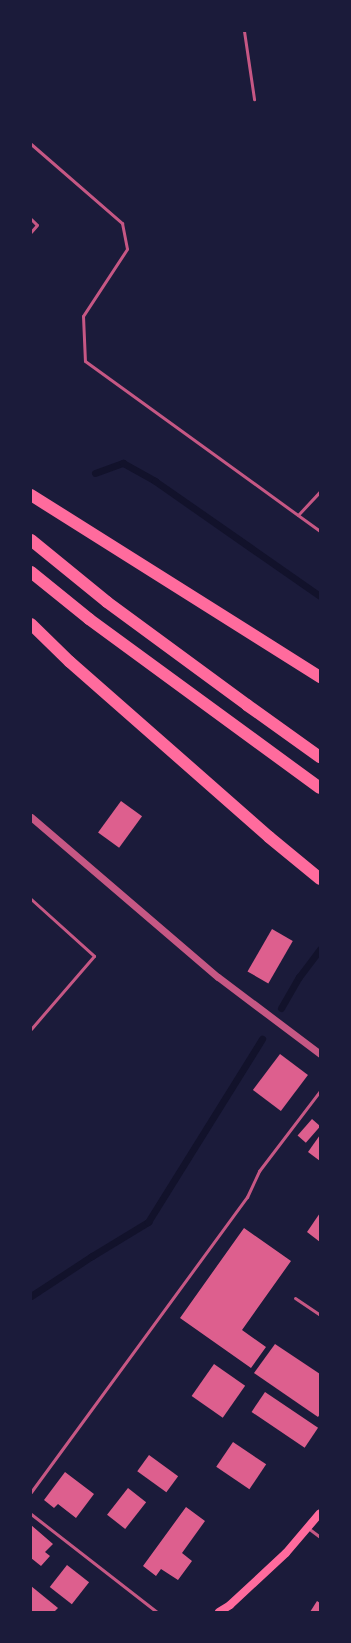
<!DOCTYPE html>
<html>
<head>
<meta charset="utf-8">
<style>
  body { margin:0 }
  #map { position:relative; width:351px; height:1643px; overflow:hidden; background:#1b1b3a; font-family:"Roboto Condensed",sans-serif }
  div>[style] { position:absolute }
  [style*='--x'] { left:calc(var(--x)*1px); top:calc(var(--y)*1px); width:calc(var(--w)*1px); rotate:calc(var(--a)*1deg) }
  .stream>* { height:7px; margin:-3.5px; padding:0 3.5px; transform-origin:3.5px; border-radius:3.5px; background:#12122b }
  .building>* { inset:0; background:#dd5f8e; transform-origin:0 0 }
  .service>* { height:3px; margin:-1.5px; padding:0 1.5px; transform-origin:1.5px; border-radius:1.5px; background:#c65784 }
  .tertiary>* { height:7px; margin:-3.5px; padding:0 3.5px; transform-origin:3.5px; border-radius:3.5px; background:#c65784 }
  .secondary>* { height:8px; margin:-4px; padding:0 4px; transform-origin:4px; border-radius:4px; background:#ff6b9d }
  .motorway>* { height:12px; margin:-6px; padding:0 6px; transform-origin:6px; border-radius:6px; background:#ff6b9d }
  span { translate:-50% -50%; white-space:nowrap; text-align:center; line-height:1.15; -webkit-text-stroke:3px #1b1b3a; paint-order:stroke }
  .frame { position:absolute; inset:0; border:32px solid #1b1b3a; pointer-events:none }
</style>
</head>
<body>
<div id="map">
  <div class="stream">
    <i style="--x:95;--y:473;--w:30;--a:-20"></i>
    <i style="--x:123;--y:463;--w:37;--a:29"></i>
    <i style="--x:155;--y:481;--w:201;--a:34.9"></i>
    <i style="--x:281;--y:1008;--w:36;--a:-60"></i>
    <i style="--x:299;--y:977;--w:35;--a:-53"></i>
    <i style="--x:31;--y:1296;--w:73;--a:-33.3"></i>
    <i style="--x:92;--y:1256;--w:66;--a:-31.3"></i>
    <i style="--x:148;--y:1222;--w:216;--a:-58.1"></i>
  </div>
  <div class="building">
    <i style="left:121px;top:801px;width:26px;height:39px;rotate:36deg"></i>
    <i style="left:272px;top:929px;width:24px;height:49px;rotate:30deg"></i>
    <i style="left:280px;top:1054px;width:35px;height:45px;rotate:37deg"></i>
    <i style="left:312px;top:1119px;width:11px;height:22px;rotate:41deg"></i>
    <i style="clip-path:polygon(320px 1135px,320px 1161px,308px 1152px)"></i>
    <i style="clip-path:polygon(320px 1213px,320px 1242px,307px 1232px)"></i>
    <i style="clip-path:polygon(244px 1228px,291px 1261px,242px 1330px,266px 1347px,251px 1368px,180px 1318px)"></i>
    <i style="clip-path:polygon(275px 1344px,320px 1374px,320px 1414px,318px 1417px,254px 1373px)"></i>
    <i style="left:214px;top:1364px;width:38px;height:39px;rotate:35deg"></i>
    <i style="left:265px;top:1392px;width:64px;height:24px;rotate:34deg"></i>
    <i style="left:233px;top:1442px;width:40px;height:30px;rotate:34deg"></i>
    <i style="left:149px;top:1455px;width:36px;height:20px;rotate:36deg"></i>
    <i style="clip-path:polygon(65px 1472px,94px 1494px,76px 1518px,58px 1504px,54px 1508px,44px 1500px)"></i>
    <i style="left:128px;top:1488px;width:23px;height:34px;rotate:38deg"></i>
    <i style="clip-path:polygon(186px 1507px,205px 1521px,182px 1553px,192px 1561px,178px 1580px,161px 1569px,156px 1576px,143px 1566px)"></i>
    <i style="clip-path:polygon(31px 1525px,53px 1544px,45px 1552px,50px 1556px,41px 1566px,31px 1558px)"></i>
    <i style="left:67px;top:1565px;width:28px;height:28px;rotate:38deg"></i>
    <i style="clip-path:polygon(31px 1586px,58px 1608px,54px 1612px,31px 1612px)"></i>
    <i style="clip-path:polygon(317px 1601px,320px 1603px,320px 1612px,310px 1612px)"></i>
  </div>
  <div class="service">
    <i style="--x:244;--y:31;--w:69;--a:81.6"></i>
    <i style="--x:31;--y:144;--w:121;--a:41"></i>
    <i style="--x:122;--y:223;--w:26;--a:79"></i>
    <i style="--x:127;--y:249;--w:80;--a:123.3"></i>
    <i style="--x:83;--y:316;--w:45;--a:87.5"></i>
    <i style="--x:85;--y:361;--w:290;--a:35.9"></i>
    <i style="--x:31;--y:219;--w:8;--a:45"></i>
    <i style="--x:37;--y:225;--w:9;--a:131"></i>
    <i style="--x:298;--y:515;--w:33;--a:-47"></i>
    <i style="--x:31;--y:899;--w:85;--a:42.1"></i>
    <i style="--x:94;--y:956;--w:96;--a:130.8"></i>
    <i style="--x:295;--y:1298;--w:30;--a:34"></i>
    <i style="--x:31;--y:1492;--w:366;--a:-53.8"></i>
    <i style="--x:247;--y:1197;--w:29;--a:-65"></i>
    <i style="--x:259;--y:1171;--w:101;--a:-52.7"></i>
    <i style="--x:31;--y:1514;--w:160;--a:37.9"></i>
    <i style="--x:308;--y:1528;--w:15;--a:37"></i>
  </div>
  <div class="tertiary">
    <i style="--x:31;--y:817;--w:246;--a:40.6"></i>
    <i style="--x:218;--y:977;--w:128;--a:37"></i>
  </div>
  <div class="secondary">
    <i style="--x:219;--y:1612;--w:13;--a:-32"></i>
    <i style="--x:230;--y:1605;--w:76;--a:-42.9"></i>
    <i style="--x:286;--y:1553;--w:52;--a:-49.6"></i>
  </div>
  <div class="motorway">
    <i style="--x:31;--y:495;--w:342;--a:32.2"></i>
    <i style="--x:31;--y:540;--w:98;--a:39.2"></i>
    <i style="--x:107;--y:602;--w:174;--a:36.3"></i>
    <i style="--x:247;--y:705;--w:90;--a:35.5"></i>
    <i style="--x:31;--y:572;--w:75;--a:39"></i>
    <i style="--x:89;--y:619;--w:286;--a:36.2"></i>
    <i style="--x:31;--y:624;--w:54;--a:44.3"></i>
    <i style="--x:70;--y:662;--w:265;--a:41.3"></i>
    <i style="--x:269;--y:837;--w:66;--a:39.5"></i>
  </div>
  <div class="frame"></div>
</div>
</body>
</html>
